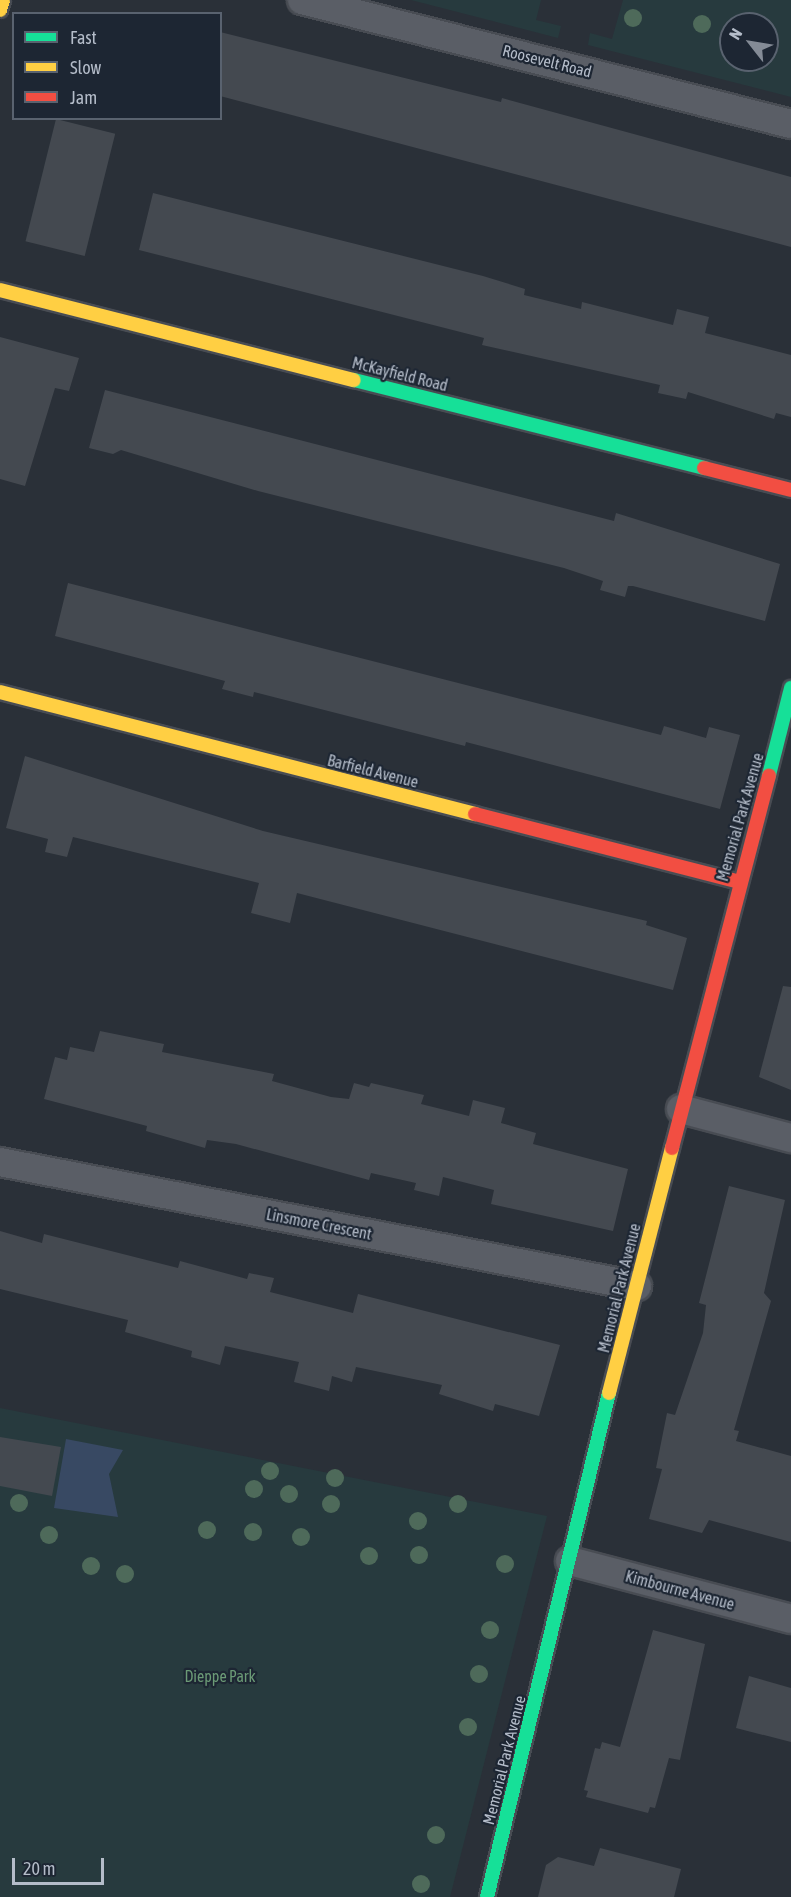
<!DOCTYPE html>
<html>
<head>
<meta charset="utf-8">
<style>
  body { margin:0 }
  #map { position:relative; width:791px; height:1897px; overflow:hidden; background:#2a3038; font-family:"Asap Condensed",sans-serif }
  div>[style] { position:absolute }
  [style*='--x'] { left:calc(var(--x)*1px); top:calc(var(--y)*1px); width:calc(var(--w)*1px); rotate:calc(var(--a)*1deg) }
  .green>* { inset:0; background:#273a3e }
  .water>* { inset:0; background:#384963 }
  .building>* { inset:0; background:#444950; transform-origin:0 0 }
  .roads { filter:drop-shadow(2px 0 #484c53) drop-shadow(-2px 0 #484c53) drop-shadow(0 2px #484c53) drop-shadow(0 -2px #484c53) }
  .street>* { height:28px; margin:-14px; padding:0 14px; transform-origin:14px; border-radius:14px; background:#5a5e66 }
  .fast>* { height:14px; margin:-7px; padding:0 7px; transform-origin:7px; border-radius:7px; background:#16e098 }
  .slow>* { height:14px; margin:-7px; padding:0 7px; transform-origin:7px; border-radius:7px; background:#ffcf43 }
  .jam>* { height:14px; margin:-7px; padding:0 7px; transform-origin:7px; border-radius:7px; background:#f24e42 }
  .trees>* { width:18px; height:18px; margin:-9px; border-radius:50%; background:#4e6a5a }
  span { translate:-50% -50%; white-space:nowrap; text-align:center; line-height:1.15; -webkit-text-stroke:4.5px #1d2633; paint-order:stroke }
  .street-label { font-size:16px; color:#b4bcc9 }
  .park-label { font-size:16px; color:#6b9a76 }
  .legend { position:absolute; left:12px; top:12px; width:210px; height:108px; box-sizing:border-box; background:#1d2633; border:2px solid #59626f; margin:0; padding:8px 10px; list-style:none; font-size:18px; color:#b4bcc9 }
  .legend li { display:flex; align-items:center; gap:12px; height:30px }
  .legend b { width:30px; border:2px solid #59626f }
  .north { position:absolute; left:719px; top:12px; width:60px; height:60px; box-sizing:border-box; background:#1d2633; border:2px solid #59626f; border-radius:50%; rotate:301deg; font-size:16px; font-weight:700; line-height:24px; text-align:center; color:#b4bcc9 }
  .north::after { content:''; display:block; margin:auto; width:21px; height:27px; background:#848b96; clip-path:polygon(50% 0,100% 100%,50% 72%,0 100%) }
  .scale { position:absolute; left:12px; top:1858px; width:92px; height:27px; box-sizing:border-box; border:3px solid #b4bcc9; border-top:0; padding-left:8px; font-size:18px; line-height:21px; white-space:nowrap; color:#b4bcc9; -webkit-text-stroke:4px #1d2633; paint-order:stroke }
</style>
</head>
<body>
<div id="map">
  <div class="green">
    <i style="clip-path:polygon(411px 0,541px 0,536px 20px,561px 26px,558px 38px)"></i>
    <i style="clip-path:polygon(evenodd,623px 0,791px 0,791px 97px,588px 45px,590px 33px,612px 39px,623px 0,731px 24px,767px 24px,767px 60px,731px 60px,731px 24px)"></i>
    <i style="clip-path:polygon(0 1408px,547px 1516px,450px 1897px,0 1897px)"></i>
  </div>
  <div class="water">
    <i style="clip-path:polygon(66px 1439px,123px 1450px,109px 1474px,118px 1517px,54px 1508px)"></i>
  </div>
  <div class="building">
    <i style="clip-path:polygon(220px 32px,501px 102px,502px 98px,791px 177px,791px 247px,220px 96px)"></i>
    <i style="left:56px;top:119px;width:61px;height:126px;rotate:14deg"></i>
    <i style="clip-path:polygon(153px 193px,483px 276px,525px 289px,524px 295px,581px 309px,582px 302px,673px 325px,677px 309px,709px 317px,705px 333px,791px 355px,791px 417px,776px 413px,774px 419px,688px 392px,686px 399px,658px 393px,660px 385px,482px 345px,484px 338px,139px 250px)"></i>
    <i style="clip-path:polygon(0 337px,79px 358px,69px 391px,55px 388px,25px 486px,0 479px)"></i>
    <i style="clip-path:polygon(105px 390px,614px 521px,616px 513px,780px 564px,765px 621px,633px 586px,628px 586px,625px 597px,600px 590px,603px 581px,564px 568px,258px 491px,121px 450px,113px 454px,89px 448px)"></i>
    <i style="clip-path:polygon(68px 583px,661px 735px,664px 726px,706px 738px,709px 727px,740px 735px,720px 809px,466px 742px,465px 746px,254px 692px,253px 697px,222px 689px,225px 681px,55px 636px)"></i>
    <i style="clip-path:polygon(25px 756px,263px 831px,647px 921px,646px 925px,687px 938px,673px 990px,297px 893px,290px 923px,251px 913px,259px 883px,73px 837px,67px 857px,45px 852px,48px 839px,6px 828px)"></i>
    <i style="clip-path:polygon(783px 986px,791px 987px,791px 1090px,759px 1077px)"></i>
    <i style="clip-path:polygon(100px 1031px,164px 1044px,162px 1052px,274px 1074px,272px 1081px,331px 1097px,349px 1099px,354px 1083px,369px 1087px,371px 1083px,424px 1095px,421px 1104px,469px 1116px,473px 1100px,505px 1108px,501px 1123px,536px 1133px,533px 1144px,628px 1169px,613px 1231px,491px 1204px,494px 1190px,443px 1177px,439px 1196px,414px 1190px,416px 1183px,371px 1173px,369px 1180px,236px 1144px,207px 1140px,205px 1148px,146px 1131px,147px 1126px,44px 1099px,55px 1057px,67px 1060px,70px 1047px,94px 1052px)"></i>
    <i style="clip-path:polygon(729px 1186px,785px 1200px,764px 1293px,771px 1301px,734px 1430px,739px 1431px,736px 1441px,791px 1456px,791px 1542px,709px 1520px,702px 1533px,649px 1519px,662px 1469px,656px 1468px,667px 1413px,675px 1415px,703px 1333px,706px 1305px,699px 1303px)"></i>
    <i style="clip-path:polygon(0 1231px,42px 1243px,44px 1234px,178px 1268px,180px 1261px,247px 1279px,249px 1273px,274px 1278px,270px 1292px,353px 1313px,358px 1294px,560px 1345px,539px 1416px,495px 1404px,493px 1411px,439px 1394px,442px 1385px,356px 1367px,352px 1382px,332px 1376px,329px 1391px,294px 1382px,299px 1362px,225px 1346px,220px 1365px,191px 1357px,192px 1351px,125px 1332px,128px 1320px,0 1289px)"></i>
    <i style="clip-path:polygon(0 1437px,61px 1447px,52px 1496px,0 1486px)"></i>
    <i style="clip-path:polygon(653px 1630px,705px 1644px,680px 1760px,669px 1758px,655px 1808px,650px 1807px,648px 1813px,586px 1797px,588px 1791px,584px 1790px,595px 1748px,600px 1749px,602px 1742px,620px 1747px)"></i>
    <i style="clip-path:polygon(749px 1676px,791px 1688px,791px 1742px,736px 1728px)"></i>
    <i style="clip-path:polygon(600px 1848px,681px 1869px,674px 1897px,538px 1897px,546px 1865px,558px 1857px,594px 1866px)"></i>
  </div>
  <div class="roads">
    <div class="street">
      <i style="--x:302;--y:0;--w:504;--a:14.23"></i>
      <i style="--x:681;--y:1109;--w:114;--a:14.8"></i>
      <i style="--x:0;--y:1162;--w:649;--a:11.02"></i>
      <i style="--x:570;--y:1561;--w:228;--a:14.7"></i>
    </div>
    <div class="fast">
      <i style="--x:354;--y:380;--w:361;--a:14.1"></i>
      <i style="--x:769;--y:775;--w:90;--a:-75.8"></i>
      <i style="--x:487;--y:1897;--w:519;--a:-76.39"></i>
    </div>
    <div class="slow">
      <i style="--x:0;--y:10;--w:10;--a:-73"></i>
      <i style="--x:0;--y:290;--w:365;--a:14.3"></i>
      <i style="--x:0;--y:692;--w:490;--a:14.4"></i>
      <i style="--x:609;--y:1393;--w:253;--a:-75.6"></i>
    </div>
    <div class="jam">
      <i style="--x:704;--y:468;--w:90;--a:14.2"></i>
      <i style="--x:475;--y:814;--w:273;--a:14.4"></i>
      <i style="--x:672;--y:1148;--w:385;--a:-75.4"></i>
    </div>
  </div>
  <div class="trees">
    <i style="left:633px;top:18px"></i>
    <i style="left:702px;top:24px"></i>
    <i style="left:270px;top:1471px"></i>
    <i style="left:335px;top:1478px"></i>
    <i style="left:254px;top:1489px"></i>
    <i style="left:289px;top:1494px"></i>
    <i style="left:19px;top:1503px"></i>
    <i style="left:331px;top:1504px"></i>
    <i style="left:458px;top:1504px"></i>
    <i style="left:418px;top:1521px"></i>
    <i style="left:207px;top:1530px"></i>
    <i style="left:253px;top:1532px"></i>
    <i style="left:49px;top:1535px"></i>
    <i style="left:301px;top:1537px"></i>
    <i style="left:419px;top:1555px"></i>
    <i style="left:369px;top:1556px"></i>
    <i style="left:505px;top:1564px"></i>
    <i style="left:91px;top:1566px"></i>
    <i style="left:125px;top:1574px"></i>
    <i style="left:490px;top:1630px"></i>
    <i style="left:479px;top:1674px"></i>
    <i style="left:468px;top:1727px"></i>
    <i style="left:436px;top:1835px"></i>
    <i style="left:421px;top:1884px"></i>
  </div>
  <div class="street-label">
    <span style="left:547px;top:61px;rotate:14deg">Roosevelt Road</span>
    <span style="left:400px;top:374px;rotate:14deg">McKayfield Road</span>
    <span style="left:373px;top:771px;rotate:14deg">Barfield Avenue</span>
    <span style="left:740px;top:817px;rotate:-74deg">Memorial Park Avenue</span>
    <span style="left:319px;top:1224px;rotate:11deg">Linsmore Crescent</span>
    <span style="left:619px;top:1288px;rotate:-76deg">Memorial Park Avenue</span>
    <span style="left:680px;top:1590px;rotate:15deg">Kimbourne Avenue</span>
    <span style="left:504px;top:1760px;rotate:-76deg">Memorial Park Avenue</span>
  </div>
  <div class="park-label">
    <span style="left:220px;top:1676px">Dieppe Park</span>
  </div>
  <ul class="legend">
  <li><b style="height:8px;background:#16e098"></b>Fast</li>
  <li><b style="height:8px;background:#ffcf43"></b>Slow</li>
  <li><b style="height:8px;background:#f24e42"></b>Jam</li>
  </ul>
  <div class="north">N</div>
  <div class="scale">20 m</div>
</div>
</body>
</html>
